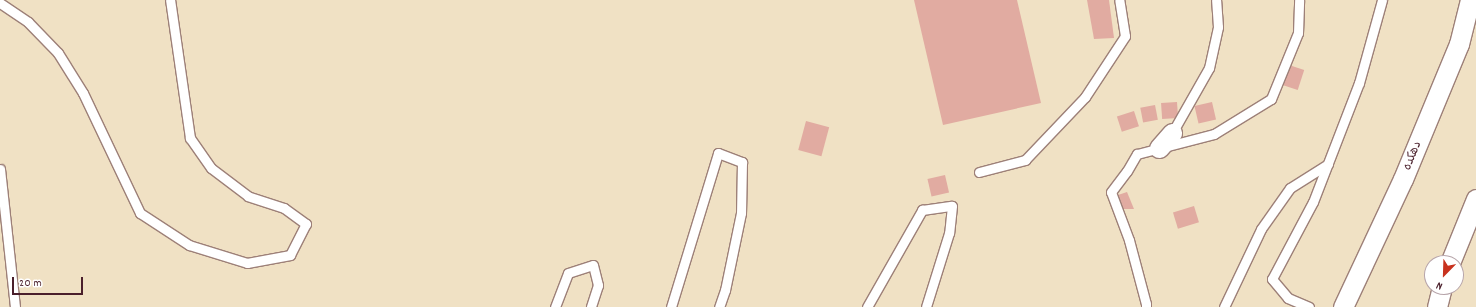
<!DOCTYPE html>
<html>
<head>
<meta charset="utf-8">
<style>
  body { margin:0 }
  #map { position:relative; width:1476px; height:307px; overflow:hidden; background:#f0e1c4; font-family:Dekko,"Playpen Sans Arabic",sans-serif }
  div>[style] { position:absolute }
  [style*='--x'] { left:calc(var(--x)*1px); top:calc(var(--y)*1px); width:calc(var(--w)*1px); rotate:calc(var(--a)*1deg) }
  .building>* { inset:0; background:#e1aba1; transform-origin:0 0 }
  .roads { filter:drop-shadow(1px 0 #9d8078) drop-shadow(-1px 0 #9d8078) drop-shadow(0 1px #9d8078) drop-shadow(0 -1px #9d8078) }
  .service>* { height:9px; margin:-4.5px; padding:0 4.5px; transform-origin:4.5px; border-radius:4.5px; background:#fff }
  .minor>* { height:19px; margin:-9.5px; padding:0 9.5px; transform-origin:9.5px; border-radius:9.5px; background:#fff }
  span { translate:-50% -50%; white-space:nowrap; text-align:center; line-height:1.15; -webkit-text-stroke:3px #fff; paint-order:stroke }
  .street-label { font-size:12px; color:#4a1f2b }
  .north { position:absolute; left:1424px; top:255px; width:40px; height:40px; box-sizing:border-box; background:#fff; border:1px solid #b7a5aa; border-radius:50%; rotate:203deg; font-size:11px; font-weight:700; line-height:16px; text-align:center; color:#4a1f2b }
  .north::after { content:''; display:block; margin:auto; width:14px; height:18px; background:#c8321e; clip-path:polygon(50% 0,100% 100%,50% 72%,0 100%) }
  .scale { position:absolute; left:12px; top:277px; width:71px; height:18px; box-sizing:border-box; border:2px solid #4a1f2b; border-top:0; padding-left:5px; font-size:12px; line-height:14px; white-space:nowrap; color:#4a1f2b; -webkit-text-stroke:3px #fff; paint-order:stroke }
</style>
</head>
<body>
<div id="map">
  <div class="building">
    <i style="clip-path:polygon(914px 0,1017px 0,1041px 103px,943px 125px)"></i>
    <i style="clip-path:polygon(1087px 0,1109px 0,1114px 38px,1094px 39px)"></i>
    <i style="left:1289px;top:65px;width:16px;height:21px;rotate:18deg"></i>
    <i style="left:1177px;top:102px;width:16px;height:16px;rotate:86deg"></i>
    <i style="left:1212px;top:102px;width:18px;height:18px;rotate:77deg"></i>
    <i style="left:1155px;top:105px;width:15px;height:15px;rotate:79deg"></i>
    <i style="left:1134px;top:111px;width:16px;height:18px;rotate:72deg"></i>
    <i style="left:806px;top:121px;width:24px;height:30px;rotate:15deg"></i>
    <i style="left:945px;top:175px;width:18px;height:18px;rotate:77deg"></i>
    <i style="clip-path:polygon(1127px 192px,1134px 209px,1123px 209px,1118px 195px)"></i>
    <i style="left:1194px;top:206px;width:17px;height:22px;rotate:73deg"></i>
  </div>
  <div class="roads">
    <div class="service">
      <i style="--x:0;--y:3;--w:34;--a:34"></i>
      <i style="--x:28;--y:22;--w:43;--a:45.9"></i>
      <i style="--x:58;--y:53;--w:47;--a:58"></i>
      <i style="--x:83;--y:93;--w:133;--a:64.6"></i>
      <i style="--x:140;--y:213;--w:59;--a:33.1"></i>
      <i style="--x:189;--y:245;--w:61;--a:17.2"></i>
      <i style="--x:247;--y:263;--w:44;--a:-10.5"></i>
      <i style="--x:290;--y:255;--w:35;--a:-63"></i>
      <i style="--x:306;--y:224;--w:27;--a:-144"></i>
      <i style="--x:284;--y:208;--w:38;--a:-162"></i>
      <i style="--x:248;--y:196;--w:46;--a:-142.9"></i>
      <i style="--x:211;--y:168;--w:37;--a:-125"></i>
      <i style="--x:190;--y:138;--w:139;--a:-98.2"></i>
      <i style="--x:1172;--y:133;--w:75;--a:-60.4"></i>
      <i style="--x:1209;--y:68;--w:42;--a:-77.6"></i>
      <i style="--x:1218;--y:27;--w:27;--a:-94"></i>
      <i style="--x:0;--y:169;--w:139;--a:83.8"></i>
      <i style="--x:979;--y:172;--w:48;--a:-14.6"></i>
      <i style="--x:1025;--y:160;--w:87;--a:-46.4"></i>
      <i style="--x:1085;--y:97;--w:73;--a:-56.7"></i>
      <i style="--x:1125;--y:36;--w:36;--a:-99"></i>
      <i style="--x:555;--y:307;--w:36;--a:-69"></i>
      <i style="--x:568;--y:273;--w:26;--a:-18"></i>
      <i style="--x:593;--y:265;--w:21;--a:76"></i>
      <i style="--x:598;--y:285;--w:23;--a:108"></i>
      <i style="--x:671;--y:307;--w:161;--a:-73"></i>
      <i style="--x:718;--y:153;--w:26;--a:21"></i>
      <i style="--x:742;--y:162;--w:51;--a:91.1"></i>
      <i style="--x:741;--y:213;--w:79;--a:101.7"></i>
      <i style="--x:725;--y:290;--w:18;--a:109"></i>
      <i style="--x:867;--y:307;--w:112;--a:-60.4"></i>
      <i style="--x:922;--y:210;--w:30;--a:-8"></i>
      <i style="--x:952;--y:206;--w:27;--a:96"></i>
      <i style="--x:949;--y:233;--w:77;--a:107.3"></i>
      <i style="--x:1146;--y:307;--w:3;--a:-90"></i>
      <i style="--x:1146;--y:304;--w:66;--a:-104.9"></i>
      <i style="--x:1129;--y:240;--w:51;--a:-110.6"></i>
      <i style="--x:1111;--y:192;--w:26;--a:-53"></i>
      <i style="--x:1127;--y:171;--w:20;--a:-60"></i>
      <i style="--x:1137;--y:154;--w:80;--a:-14.6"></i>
      <i style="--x:1214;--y:134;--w:67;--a:-31.6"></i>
      <i style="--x:1271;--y:99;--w:71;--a:-67.8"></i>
      <i style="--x:1298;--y:33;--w:33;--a:-88"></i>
      <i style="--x:1224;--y:307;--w:86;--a:-64.6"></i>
      <i style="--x:1261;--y:229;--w:50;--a:-54.7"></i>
      <i style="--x:1290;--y:188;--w:45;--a:-32.3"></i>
      <i style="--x:1309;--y:307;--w:23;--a:-157"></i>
      <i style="--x:1288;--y:298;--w:25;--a:-130"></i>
      <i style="--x:1272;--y:279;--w:87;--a:-62"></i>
      <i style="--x:1313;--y:202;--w:128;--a:-68.9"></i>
      <i style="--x:1359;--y:83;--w:86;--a:-74.5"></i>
    </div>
    <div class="minor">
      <i style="--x:1159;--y:148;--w:20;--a:-49"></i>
      <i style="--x:1450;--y:263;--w:69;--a:-67.9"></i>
      <i style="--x:1343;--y:307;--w:141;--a:-64.9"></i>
      <i style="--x:1403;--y:179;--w:146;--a:-67.5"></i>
      <i style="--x:1459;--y:44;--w:45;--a:-76"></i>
      <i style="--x:1437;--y:307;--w:21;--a:-76"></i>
    </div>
  </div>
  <div class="street-label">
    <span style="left:1413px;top:156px;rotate:-68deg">دهکده</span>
  </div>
  <div class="north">N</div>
  <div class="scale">20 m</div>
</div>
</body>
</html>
